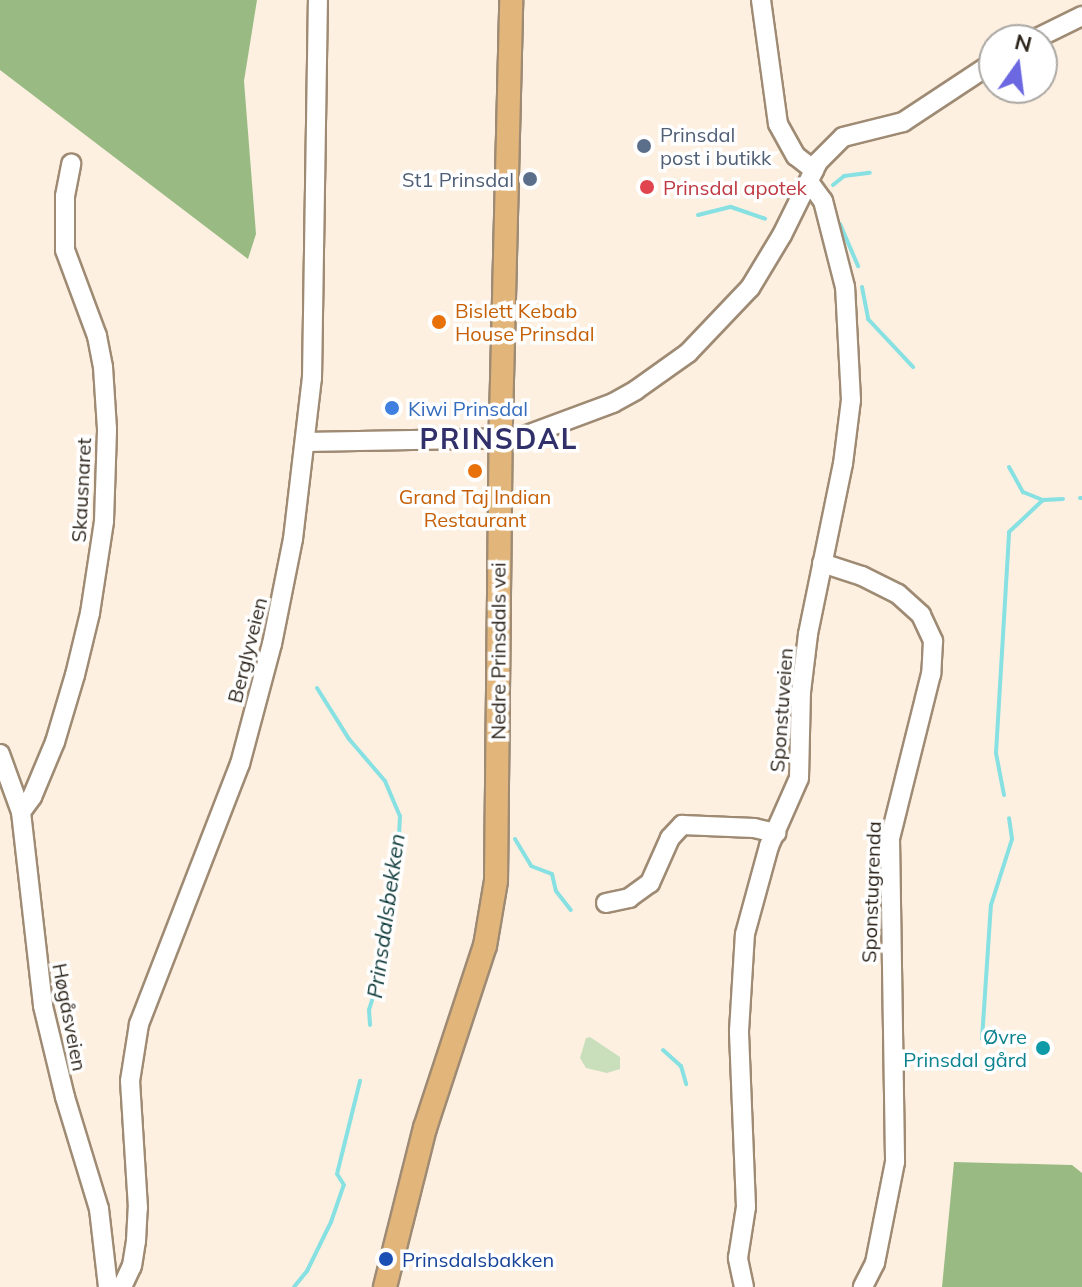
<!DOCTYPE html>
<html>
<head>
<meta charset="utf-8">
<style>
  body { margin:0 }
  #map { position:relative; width:1082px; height:1287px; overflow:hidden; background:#fdf0e1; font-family:Mulish,sans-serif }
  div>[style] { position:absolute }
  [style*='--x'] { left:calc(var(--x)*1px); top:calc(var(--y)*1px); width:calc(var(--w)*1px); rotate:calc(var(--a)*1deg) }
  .green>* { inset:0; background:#c9dfbc }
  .forest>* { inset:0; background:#99bb83 }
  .stream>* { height:4px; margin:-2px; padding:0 2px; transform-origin:2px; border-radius:2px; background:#87e0e1 }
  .roads { filter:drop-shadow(2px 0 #9f8b74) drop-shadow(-2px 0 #9f8b74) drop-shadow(0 2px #9f8b74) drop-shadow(0 -2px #9f8b74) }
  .minor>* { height:18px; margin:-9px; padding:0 9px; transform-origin:9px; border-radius:9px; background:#fff }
  .major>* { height:22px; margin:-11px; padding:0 11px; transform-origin:11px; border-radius:11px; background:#e2b67a }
  .dots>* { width:22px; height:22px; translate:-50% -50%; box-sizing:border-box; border:4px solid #fff; border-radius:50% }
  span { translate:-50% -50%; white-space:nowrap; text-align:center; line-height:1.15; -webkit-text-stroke:7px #fff; paint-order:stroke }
  .service-label { font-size:20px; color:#4e5e75 }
  .left { translate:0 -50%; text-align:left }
  .right { translate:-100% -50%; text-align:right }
  .health-label { font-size:20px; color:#be3a42 }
  .food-label { font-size:20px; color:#c56008 }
  .shop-label { font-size:20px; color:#366cbe }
  .street-label { font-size:20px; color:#2d251c }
  .culture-label { font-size:20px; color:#0d838f }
  .transit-label { font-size:20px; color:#164399 }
  .water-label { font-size:22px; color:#123d3e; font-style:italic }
  .district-label { font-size:28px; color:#31306b; font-weight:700; letter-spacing:2px }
  .north { position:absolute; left:978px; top:24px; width:80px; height:80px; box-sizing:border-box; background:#fff; border:2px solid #aba8a4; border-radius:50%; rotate:14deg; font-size:22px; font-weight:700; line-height:32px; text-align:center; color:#2d251c }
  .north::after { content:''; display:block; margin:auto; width:28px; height:36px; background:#6b68e2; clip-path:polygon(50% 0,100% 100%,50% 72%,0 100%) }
</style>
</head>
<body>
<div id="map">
  <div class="green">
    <i style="clip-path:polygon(590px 1037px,620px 1057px,620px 1069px,607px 1073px,586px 1068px,580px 1058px,586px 1038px)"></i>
  </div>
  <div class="forest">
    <i style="clip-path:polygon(0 0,257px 0,244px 81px,256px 234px,248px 259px,0 70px)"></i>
    <i style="clip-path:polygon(954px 1162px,1072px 1165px,1082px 1173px,1082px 1287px,942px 1287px)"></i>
  </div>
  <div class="stream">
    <i style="--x:833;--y:185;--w:14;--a:-39"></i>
    <i style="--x:844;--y:176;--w:26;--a:-7"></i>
    <i style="--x:698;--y:215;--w:34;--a:-14"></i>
    <i style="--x:731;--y:207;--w:36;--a:19"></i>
    <i style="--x:840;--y:224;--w:46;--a:66.8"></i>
    <i style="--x:862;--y:287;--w:33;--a:79"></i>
    <i style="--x:868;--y:319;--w:66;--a:46.8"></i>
    <i style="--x:1009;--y:467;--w:29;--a:61"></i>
    <i style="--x:1023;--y:492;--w:22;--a:22"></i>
    <i style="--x:1043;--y:500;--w:20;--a:-3"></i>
    <i style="--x:1080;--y:498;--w:2;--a:0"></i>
    <i style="--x:317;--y:688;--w:60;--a:57.9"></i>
    <i style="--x:349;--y:739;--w:55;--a:49.4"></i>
    <i style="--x:385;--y:781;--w:38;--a:67"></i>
    <i style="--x:400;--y:816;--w:34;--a:93"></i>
    <i style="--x:398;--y:850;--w:116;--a:100.9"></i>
    <i style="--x:376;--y:964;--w:18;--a:84"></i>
    <i style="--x:378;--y:982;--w:29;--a:108"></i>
    <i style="--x:369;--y:1010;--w:15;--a:86"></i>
    <i style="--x:1004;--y:795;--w:43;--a:-100.8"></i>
    <i style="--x:996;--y:753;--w:221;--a:-86.6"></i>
    <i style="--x:1009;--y:532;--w:47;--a:-43.3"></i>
    <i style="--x:515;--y:839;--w:31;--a:59"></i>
    <i style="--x:531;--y:866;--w:22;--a:21"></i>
    <i style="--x:552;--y:874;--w:17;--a:77"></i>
    <i style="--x:556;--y:891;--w:24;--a:52"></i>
    <i style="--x:982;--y:1039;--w:134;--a:-86.2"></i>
    <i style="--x:991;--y:905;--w:69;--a:-72.3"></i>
    <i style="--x:1012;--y:839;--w:21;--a:-98"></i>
    <i style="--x:663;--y:1050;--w:24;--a:42"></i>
    <i style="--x:681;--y:1066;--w:19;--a:74"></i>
    <i style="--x:294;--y:1287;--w:21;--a:-51"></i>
    <i style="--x:307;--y:1271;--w:55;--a:-63.9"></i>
    <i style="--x:331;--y:1222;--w:39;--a:-71"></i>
    <i style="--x:344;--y:1185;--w:13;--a:-122"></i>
    <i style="--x:337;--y:1174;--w:96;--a:-76.1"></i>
  </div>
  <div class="roads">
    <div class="minor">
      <i style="--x:761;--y:0;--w:125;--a:82.2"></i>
      <i style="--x:778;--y:124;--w:37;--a:61"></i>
      <i style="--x:796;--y:156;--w:23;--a:38"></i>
      <i style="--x:1033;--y:40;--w:55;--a:-26.1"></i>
      <i style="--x:305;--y:442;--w:214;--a:-1.1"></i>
      <i style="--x:519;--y:438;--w:100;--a:-20.4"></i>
      <i style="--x:613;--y:403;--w:26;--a:-29"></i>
      <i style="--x:636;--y:390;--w:64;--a:-35.4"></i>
      <i style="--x:688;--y:353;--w:90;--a:-46.4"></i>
      <i style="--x:750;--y:288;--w:62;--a:-58.9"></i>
      <i style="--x:782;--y:235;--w:81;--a:-63.7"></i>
      <i style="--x:818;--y:162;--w:35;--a:-45"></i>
      <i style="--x:843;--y:137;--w:62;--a:-14"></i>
      <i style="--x:903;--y:122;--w:109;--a:-33.4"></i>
      <i style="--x:822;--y:563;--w:42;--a:18"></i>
      <i style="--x:862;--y:576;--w:40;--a:26.6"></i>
      <i style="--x:898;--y:594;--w:31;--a:42"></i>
      <i style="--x:921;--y:615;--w:29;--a:65"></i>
      <i style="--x:933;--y:641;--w:33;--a:93"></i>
      <i style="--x:931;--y:674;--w:170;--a:104"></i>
      <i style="--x:890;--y:839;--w:323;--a:89.1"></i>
      <i style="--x:895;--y:1162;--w:103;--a:101.2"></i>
      <i style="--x:875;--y:1263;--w:27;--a:117"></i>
      <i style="--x:0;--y:754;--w:62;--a:70.1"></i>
      <i style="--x:21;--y:812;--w:195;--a:83.5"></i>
      <i style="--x:43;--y:1006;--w:94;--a:76.4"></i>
      <i style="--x:65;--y:1097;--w:117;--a:73.1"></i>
      <i style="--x:99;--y:1209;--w:79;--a:83.4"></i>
      <i style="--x:21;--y:812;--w:19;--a:-54"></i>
      <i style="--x:32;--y:797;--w:60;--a:-67.3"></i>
      <i style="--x:55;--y:742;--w:70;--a:-73.4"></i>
      <i style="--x:75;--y:675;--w:64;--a:-76.4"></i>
      <i style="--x:90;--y:613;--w:93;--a:-81.3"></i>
      <i style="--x:104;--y:521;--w:92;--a:-88.1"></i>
      <i style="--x:107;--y:429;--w:62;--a:-93.7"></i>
      <i style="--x:103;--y:367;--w:32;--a:-101"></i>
      <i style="--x:97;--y:336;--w:92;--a:-110.4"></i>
      <i style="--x:65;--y:250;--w:54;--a:-90"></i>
      <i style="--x:65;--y:196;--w:33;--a:-79"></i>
      <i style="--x:606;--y:903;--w:24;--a:-12"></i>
      <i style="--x:629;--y:898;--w:26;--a:-36"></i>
      <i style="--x:650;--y:883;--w:49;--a:-66"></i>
      <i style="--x:670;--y:838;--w:18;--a:-47"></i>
      <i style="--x:682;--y:825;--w:72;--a:2.4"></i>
      <i style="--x:754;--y:828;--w:23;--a:13"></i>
      <i style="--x:122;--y:1287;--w:23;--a:-65"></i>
      <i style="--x:132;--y:1266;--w:25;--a:-81"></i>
      <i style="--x:136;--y:1241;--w:33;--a:-87"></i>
      <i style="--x:138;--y:1208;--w:127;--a:-93.6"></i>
      <i style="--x:130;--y:1081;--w:58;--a:-81"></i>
      <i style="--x:139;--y:1024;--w:279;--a:-68.8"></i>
      <i style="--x:240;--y:764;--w:124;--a:-75.1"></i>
      <i style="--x:272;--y:644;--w:107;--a:-78.7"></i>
      <i style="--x:293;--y:539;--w:162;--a:-83.3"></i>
      <i style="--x:312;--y:378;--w:378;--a:-89.1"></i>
      <i style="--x:744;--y:1287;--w:30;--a:-102"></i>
      <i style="--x:738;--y:1258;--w:52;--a:-81.1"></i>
      <i style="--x:746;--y:1207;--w:176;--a:-92.3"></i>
      <i style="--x:739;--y:1031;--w:97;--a:-86.5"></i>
      <i style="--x:745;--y:934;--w:91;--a:-74.7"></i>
      <i style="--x:769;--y:846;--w:74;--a:-66.2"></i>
      <i style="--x:799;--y:778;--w:86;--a:-88.7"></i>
      <i style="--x:801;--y:692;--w:58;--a:-83.1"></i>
      <i style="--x:808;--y:634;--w:174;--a:-78.4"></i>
      <i style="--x:843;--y:464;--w:64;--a:-82.9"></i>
      <i style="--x:851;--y:400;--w:113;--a:-93"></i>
      <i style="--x:845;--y:287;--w:89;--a:-104.3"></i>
      <i style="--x:823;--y:201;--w:22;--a:-126"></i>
    </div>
    <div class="major">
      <i style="--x:385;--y:1287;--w:164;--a:-75.9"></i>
      <i style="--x:425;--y:1128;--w:192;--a:-71.8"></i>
      <i style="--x:485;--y:946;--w:66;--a:-80.4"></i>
      <i style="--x:496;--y:881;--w:460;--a:-89.4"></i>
      <i style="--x:501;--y:421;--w:421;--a:-88.6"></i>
    </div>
  </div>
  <div class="dots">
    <i style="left:644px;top:146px;background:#5c6f8a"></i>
    <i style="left:530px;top:179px;background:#5c6f8a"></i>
    <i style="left:647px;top:187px;background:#e0444e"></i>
    <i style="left:439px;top:322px;background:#e8710a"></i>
    <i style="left:392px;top:408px;background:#3f7fe0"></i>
    <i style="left:475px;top:471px;background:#e8710a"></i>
    <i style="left:1043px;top:1048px;background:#0f9aa8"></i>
    <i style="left:386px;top:1259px;background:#1a4fb4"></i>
  </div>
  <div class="service-label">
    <span class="left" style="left:660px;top:146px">Prinsdal<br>post i butikk</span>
    <span class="right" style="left:514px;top:179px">St1 Prinsdal</span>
  </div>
  <div class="health-label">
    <span class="left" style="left:663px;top:187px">Prinsdal apotek</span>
  </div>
  <div class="food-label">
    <span class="left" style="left:455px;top:322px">Bislett Kebab<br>House Prinsdal</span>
    <span style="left:475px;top:508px">Grand Taj Indian<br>Restaurant</span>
  </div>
  <div class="shop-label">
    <span class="left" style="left:408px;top:408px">Kiwi Prinsdal</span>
  </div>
  <div class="street-label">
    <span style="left:81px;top:490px;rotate:-87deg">Skausnaret</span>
    <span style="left:247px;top:650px;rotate:-76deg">Berglyveien</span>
    <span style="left:498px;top:651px;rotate:-90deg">Nedre Prinsdals vei</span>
    <span style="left:781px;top:710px;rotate:-86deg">Sponstuveien</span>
    <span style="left:871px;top:892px;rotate:-88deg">Sponstugrenda</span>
    <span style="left:70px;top:1017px;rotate:79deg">Høgåsveien</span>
  </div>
  <div class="culture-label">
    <span class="right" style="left:1027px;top:1048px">Øvre<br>Prinsdal gård</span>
  </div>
  <div class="transit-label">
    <span class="left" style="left:402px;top:1259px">Prinsdalsbakken</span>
  </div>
  <div class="water-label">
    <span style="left:386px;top:916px;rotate:-82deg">Prinsdalsbekken</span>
  </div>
  <div class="district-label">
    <span style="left:499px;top:439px">PRINSDAL</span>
  </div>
  <div class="north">N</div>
</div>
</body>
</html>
